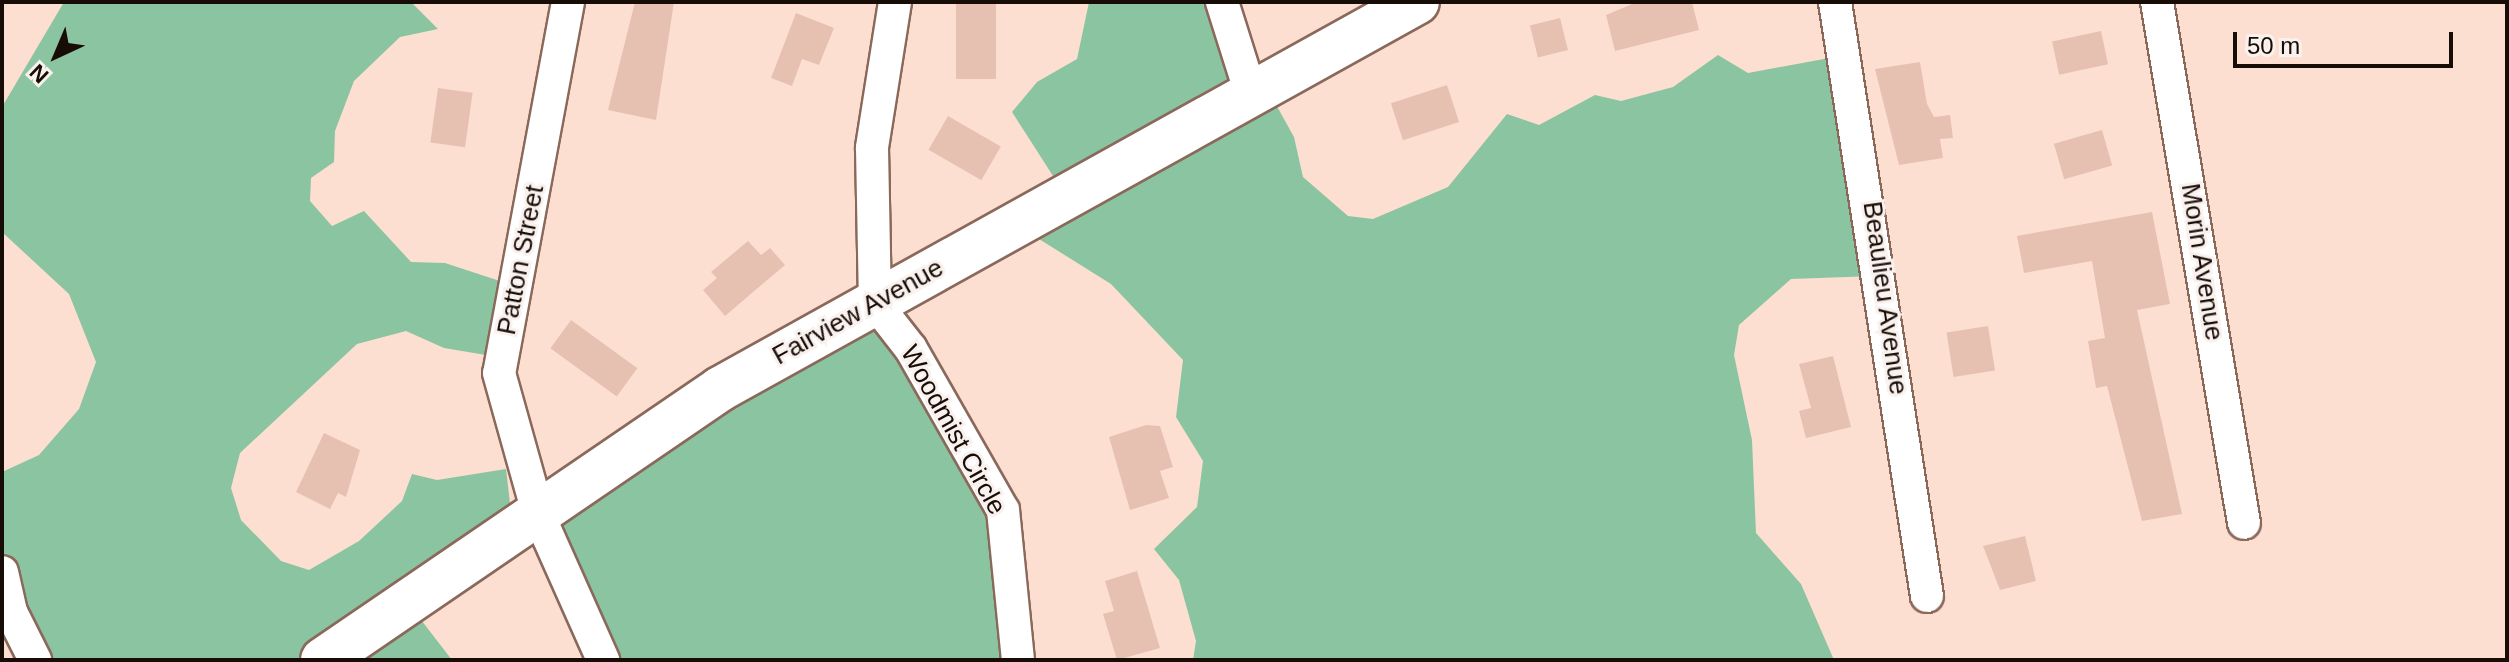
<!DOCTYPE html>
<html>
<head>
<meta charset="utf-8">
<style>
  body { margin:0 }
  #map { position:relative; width:2509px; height:662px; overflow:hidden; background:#fddfd2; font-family:Arial,sans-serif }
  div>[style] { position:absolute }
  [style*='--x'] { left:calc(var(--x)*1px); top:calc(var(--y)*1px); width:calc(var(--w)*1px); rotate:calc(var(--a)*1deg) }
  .green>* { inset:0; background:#8bc4a1 }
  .building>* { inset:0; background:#e6c1b2; transform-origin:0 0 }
  .roads { filter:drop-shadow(2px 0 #8a695b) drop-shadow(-2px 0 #8a695b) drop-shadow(0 2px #8a695b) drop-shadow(0 -2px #8a695b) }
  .street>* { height:32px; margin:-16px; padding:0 16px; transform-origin:16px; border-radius:16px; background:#fff }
  .secondary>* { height:44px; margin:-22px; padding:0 22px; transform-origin:22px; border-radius:22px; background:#fff }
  span { translate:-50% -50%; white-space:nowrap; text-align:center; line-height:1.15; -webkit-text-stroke:6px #f9f1ee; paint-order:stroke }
  .street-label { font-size:26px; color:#180c07 }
  .frame { position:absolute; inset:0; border:4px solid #180c07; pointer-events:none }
  .north { position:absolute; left:16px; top:16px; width:80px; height:80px; -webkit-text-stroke:6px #f9f1ee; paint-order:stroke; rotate:224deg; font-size:22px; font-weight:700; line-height:32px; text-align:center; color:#180c07 }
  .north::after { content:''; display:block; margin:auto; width:28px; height:36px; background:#180c07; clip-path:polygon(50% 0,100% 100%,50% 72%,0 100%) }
  .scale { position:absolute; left:2233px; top:32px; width:220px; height:36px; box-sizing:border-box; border:4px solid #180c07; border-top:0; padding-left:10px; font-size:24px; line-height:28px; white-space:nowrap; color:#180c07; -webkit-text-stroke:6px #f9f1ee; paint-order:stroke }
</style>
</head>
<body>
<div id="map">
  <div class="green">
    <i style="clip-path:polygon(64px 2px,411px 2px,438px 29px,400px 37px,354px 81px,335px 131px,334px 162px,311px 178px,310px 201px,332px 226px,364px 211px,411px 262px,445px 263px,509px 284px,498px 357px,444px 348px,406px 331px,357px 344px,240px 453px,231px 488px,241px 520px,281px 561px,309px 570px,359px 541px,402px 501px,412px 474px,437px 480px,506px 469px,511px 512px,868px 307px,992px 511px,1007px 660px,603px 660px,554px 572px,514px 526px,408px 603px,452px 660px,31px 660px,2px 592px,2px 472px,39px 455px,79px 409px,96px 362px,69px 294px,2px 232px,2px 107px)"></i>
    <i style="clip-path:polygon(1089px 2px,1219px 2px,1294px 137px,1303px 177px,1348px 216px,1373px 219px,1448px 187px,1507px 114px,1539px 125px,1595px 95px,1621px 101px,1673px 87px,1718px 55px,1748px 73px,1840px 56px,1875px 276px,1791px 279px,1739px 325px,1734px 355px,1752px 440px,1756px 533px,1801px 584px,1834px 660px,1193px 660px,1196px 641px,1179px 580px,1154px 549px,1197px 507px,1203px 461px,1176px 417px,1183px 360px,1111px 284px,1023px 229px,1062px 190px,1012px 112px,1037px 82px,1077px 59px)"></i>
  </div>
  <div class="building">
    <i style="clip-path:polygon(635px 2px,674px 2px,656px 120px,608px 110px)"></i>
    <i style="left:956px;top:2px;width:40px;height:77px"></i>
    <i style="clip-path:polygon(1637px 2px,1692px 2px,1699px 30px,1615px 51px,1606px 15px)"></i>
    <i style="clip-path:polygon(796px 13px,834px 28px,819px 65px,802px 59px,792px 86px,771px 78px)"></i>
    <i style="left:1560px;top:18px;width:33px;height:31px;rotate:76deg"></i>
    <i style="left:2101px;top:31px;width:34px;height:50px;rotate:78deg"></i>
    <i style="clip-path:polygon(1920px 62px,1927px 104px,1934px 117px,1950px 115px,1953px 138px,1940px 139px,1943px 158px,1899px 165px,1875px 69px)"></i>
    <i style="left:1447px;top:85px;width:39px;height:59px;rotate:72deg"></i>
    <i style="left:438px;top:88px;width:35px;height:55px;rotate:8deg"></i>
    <i style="left:948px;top:116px;width:61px;height:39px;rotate:30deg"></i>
    <i style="left:2102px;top:130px;width:37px;height:50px;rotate:74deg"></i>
    <i style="clip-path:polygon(2152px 212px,2170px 304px,2137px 310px,2182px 514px,2142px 521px,2107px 386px,2096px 388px,2088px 341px,2105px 338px,2092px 261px,2024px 273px,2017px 236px)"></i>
    <i style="clip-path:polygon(748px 241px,761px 255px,770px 248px,785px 265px,725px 316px,703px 290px,717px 278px,711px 272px)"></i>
    <i style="left:571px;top:320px;width:82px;height:35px;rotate:36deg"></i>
    <i style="left:1988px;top:326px;width:45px;height:42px;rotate:81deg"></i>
    <i style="clip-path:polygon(1833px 356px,1851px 427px,1806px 438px,1799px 411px,1811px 408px,1799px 364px)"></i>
    <i style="clip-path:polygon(1146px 425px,1160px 426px,1173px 467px,1160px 471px,1169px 498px,1130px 510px,1109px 437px)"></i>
    <i style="clip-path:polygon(324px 433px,360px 450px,346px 497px,338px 493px,330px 509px,296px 492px)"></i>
    <i style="clip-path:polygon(2025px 536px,2036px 581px,2000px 590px,1983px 546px)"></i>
    <i style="clip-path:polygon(1137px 571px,1160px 648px,1117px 660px,1103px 614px,1114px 611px,1105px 581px)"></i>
  </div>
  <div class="roads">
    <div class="street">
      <i style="--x:568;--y:2;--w:377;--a:100.5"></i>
      <i style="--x:499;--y:373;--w:148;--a:74.4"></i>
      <i style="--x:539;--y:516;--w:158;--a:66"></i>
      <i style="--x:895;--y:2;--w:148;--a:99"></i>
      <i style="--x:872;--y:148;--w:155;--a:88.9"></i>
      <i style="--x:875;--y:303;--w:58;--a:52"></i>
      <i style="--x:911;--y:349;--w:185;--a:60.3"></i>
      <i style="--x:1003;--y:510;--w:151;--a:84.3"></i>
      <i style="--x:1222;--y:2;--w:96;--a:72.5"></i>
      <i style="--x:1835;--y:2;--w:601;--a:81.2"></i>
      <i style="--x:2157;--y:2;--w:528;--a:80.52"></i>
      <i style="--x:2;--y:572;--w:41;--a:77.3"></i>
      <i style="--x:11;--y:612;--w:54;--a:63.4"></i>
    </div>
    <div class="secondary">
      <i style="--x:323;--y:660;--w:481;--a:-34.3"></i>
      <i style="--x:720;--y:389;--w:797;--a:-29.04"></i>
    </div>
  </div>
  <div class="street-label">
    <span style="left:521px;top:260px;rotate:-79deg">Patton Street</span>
    <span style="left:2202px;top:262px;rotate:81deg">Morin Avenue</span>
    <span style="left:1885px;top:298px;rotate:82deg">Beaulieu Avenue</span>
    <span style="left:858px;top:312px;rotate:-29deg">Fairview Avenue</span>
    <span style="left:953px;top:430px;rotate:61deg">Woodmist Circle</span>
  </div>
  <div class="frame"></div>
  <div class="north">N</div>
  <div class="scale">50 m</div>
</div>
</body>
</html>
